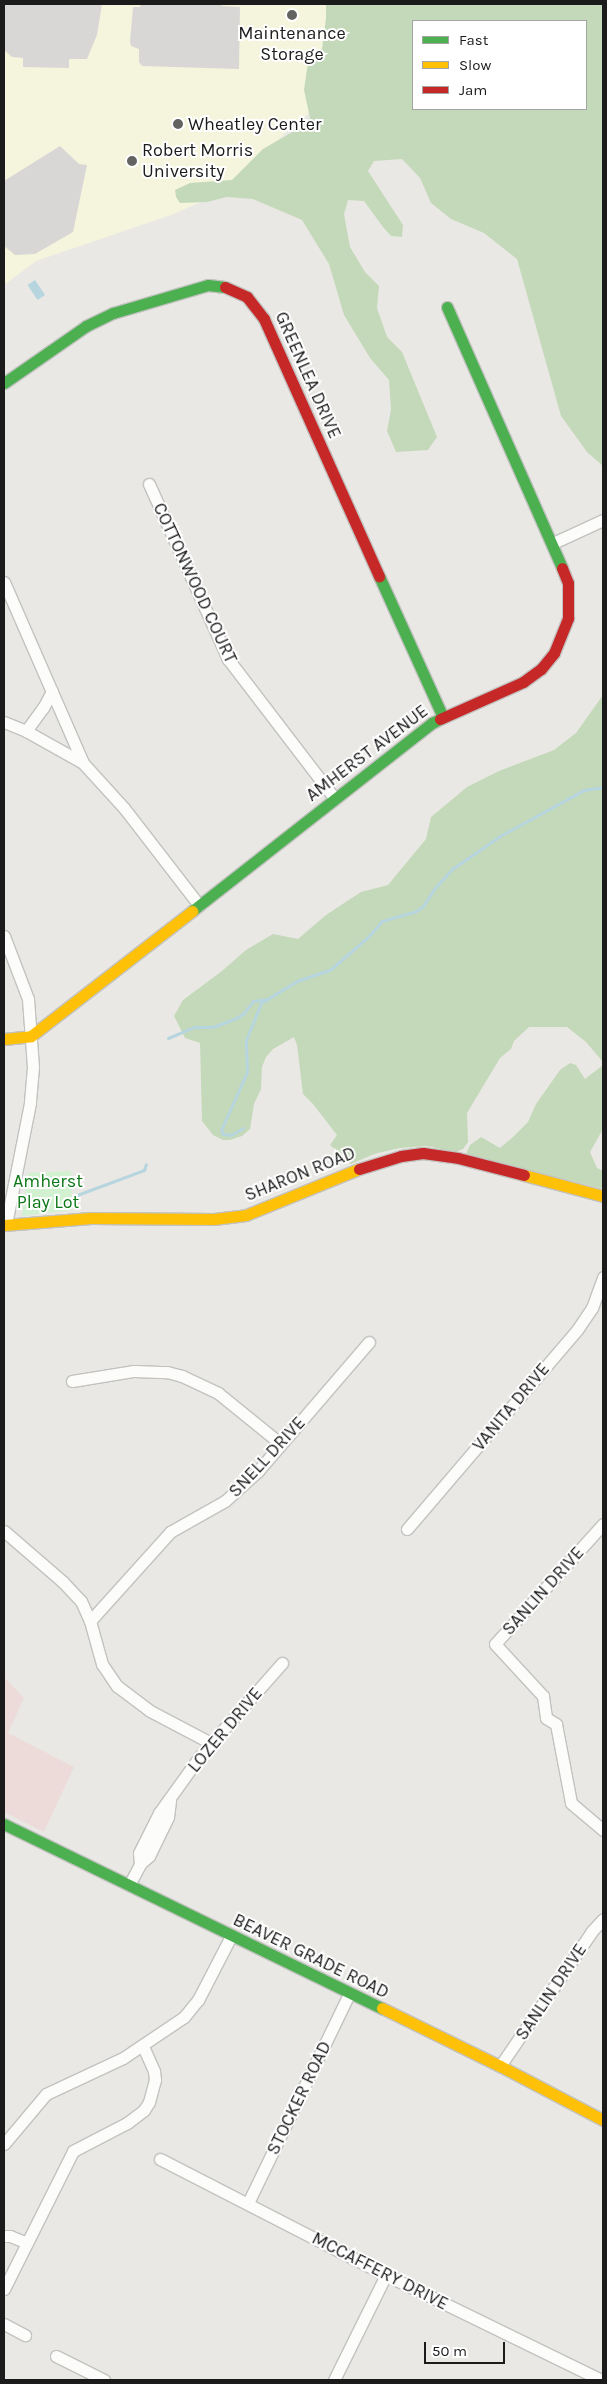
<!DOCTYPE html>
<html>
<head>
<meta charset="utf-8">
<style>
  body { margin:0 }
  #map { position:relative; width:607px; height:2384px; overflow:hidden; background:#eae8e4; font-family:Karla,sans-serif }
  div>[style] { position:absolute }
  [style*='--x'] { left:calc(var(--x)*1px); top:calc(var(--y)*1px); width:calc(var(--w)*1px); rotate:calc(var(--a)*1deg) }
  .commercial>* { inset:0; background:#ecdbd9 }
  .education>* { inset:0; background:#f5f5dd }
  .religious>* { inset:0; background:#d8d7d5 }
  .forest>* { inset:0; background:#c4d9b9 }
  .park>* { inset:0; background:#d1f1d1 }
  .water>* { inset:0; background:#b7d5de; transform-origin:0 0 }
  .stream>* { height:3px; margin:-1.5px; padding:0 1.5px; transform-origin:1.5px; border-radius:1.5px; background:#b7d5de }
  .roads { filter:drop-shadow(1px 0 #c2c2c0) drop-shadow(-1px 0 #c2c2c0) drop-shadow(0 1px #c2c2c0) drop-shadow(0 -1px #c2c2c0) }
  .street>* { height:11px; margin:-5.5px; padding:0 5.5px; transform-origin:5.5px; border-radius:5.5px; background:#fcfcfb }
  .fast>* { height:11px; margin:-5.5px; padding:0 5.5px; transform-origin:5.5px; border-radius:5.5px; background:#4caf50 }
  .slow>* { height:11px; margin:-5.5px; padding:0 5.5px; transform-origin:5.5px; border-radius:5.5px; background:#ffc107 }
  .jam>* { height:11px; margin:-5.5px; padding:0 5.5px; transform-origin:5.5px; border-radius:5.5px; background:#c62828 }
  .dots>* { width:14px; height:14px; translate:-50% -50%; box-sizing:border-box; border:2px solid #fff; border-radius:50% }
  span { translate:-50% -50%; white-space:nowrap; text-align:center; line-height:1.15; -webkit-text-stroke:4px #fff; paint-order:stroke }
  .poi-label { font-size:18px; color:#1b1b1b }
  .left { translate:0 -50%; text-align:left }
  .street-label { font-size:18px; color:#1b1b1b }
  .park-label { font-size:18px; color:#0c7716 }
  .frame { position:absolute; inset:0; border:5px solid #1b1b1b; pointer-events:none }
  .legend { position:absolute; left:412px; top:20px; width:175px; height:90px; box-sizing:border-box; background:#fff; border:1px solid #a4a4a4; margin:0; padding:6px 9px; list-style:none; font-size:15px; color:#1b1b1b }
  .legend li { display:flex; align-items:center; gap:10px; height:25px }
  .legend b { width:25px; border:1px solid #a4a4a4 }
  .scale { position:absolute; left:424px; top:2342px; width:81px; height:22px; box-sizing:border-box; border:2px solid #1b1b1b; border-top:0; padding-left:6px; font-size:15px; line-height:18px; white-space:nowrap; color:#1b1b1b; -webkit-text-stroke:4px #fff; paint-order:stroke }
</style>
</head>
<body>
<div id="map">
  <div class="commercial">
    <i style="clip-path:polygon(4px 1677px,24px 1698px,8px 1733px,74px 1767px,44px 1832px,4px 1812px)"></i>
  </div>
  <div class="education">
    <i style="clip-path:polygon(4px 4px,337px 4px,334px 92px,285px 133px,233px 188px,171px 215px,36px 261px,4px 285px)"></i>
  </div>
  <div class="religious">
    <i style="clip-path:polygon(4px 4px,102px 4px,97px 35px,87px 59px,69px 59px,69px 68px,23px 67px,23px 58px,12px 57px,4px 50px)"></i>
    <i style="clip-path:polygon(141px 4px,219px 4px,223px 6px,240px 7px,239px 69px,142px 66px,139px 62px,139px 49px,131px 46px,130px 42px,133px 7px,140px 7px)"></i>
    <i style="clip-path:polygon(60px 146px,79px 164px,87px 165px,73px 232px,35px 254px,15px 255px,4px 246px,4px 181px)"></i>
  </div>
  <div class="forest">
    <i style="clip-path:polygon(evenodd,326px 4px,603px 4px,603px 466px,587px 452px,561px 416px,517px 259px,484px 233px,451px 219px,431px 203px,420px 178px,402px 159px,374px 161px,368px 171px,403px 225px,402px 237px,391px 236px,383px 227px,364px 201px,348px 200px,344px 214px,350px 247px,365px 272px,379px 286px,377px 308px,387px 337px,402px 352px,437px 437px,428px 450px,396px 452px,387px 431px,391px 410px,389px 380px,370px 358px,344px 315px,329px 264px,302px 220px,253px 199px,227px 197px,207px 202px,180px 203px,176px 197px,175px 190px,190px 183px,232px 180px,263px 149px,301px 127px,310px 118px,304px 90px,308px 62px,322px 49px,326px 18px,326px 4px,413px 21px,586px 21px,586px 109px,413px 109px,413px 21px)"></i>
    <i style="clip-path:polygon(603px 695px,603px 1062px,586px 1042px,567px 1027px,529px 1027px,514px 1041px,511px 1049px,500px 1058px,467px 1113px,468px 1142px,463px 1149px,455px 1152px,427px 1146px,400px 1148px,374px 1154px,351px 1164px,330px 1145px,337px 1135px,313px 1104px,303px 1094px,297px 1045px,294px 1037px,273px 1049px,266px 1057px,262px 1067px,261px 1089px,254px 1104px,250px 1129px,242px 1136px,230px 1140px,223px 1140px,213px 1135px,202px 1121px,200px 1043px,185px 1038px,174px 1016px,183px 1000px,222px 971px,246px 950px,273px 934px,298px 939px,326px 915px,361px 892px,388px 885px,426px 839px,431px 817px,467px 787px,499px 771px,554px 750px,576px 733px)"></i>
    <i style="clip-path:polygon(570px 1063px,576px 1065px,585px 1079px,603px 1065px,603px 1129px,590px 1152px,597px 1168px,603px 1171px,603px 1189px,466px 1154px,470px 1145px,481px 1137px,500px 1148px,513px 1137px,528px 1122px,536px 1104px,560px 1070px)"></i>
  </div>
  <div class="park">
    <i style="clip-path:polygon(71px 1171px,72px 1210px,22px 1216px,28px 1173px)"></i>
  </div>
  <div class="water">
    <i style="left:35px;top:280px;width:18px;height:9px;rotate:56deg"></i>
  </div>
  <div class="stream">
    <i style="--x:168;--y:1038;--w:28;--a:-23"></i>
    <i style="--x:194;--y:1027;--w:19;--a:0"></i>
    <i style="--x:213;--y:1027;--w:25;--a:-21"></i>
    <i style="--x:236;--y:1018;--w:8;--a:-30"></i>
    <i style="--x:243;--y:1014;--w:16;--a:-52"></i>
    <i style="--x:253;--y:1001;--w:12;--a:-9"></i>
    <i style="--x:243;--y:1128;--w:14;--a:150"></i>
    <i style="--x:231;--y:1135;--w:8;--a:-173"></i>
    <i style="--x:223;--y:1134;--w:4;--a:-117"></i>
    <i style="--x:221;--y:1130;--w:64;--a:-65.9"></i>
    <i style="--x:247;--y:1072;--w:32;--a:-92"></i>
    <i style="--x:246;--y:1040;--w:40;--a:-68"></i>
    <i style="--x:261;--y:1003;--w:42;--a:-31.4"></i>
    <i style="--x:297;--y:981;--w:36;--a:-19"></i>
    <i style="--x:331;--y:969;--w:49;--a:-40.9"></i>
    <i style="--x:368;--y:937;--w:21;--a:-49"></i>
    <i style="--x:382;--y:921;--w:35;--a:-16"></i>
    <i style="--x:416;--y:911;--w:9;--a:-36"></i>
    <i style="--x:423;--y:906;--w:20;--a:-57"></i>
    <i style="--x:434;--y:889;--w:27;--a:-48"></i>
    <i style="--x:452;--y:869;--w:58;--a:-34.5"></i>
    <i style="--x:500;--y:836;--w:96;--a:-28.7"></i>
    <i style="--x:584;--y:790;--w:19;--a:-9"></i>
    <i style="--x:77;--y:1195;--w:72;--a:-20.5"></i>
    <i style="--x:144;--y:1170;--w:6;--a:-72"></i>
  </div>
  <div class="roads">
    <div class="street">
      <i style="--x:149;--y:484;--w:192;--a:65.7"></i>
      <i style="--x:228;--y:659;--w:176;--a:52.6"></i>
      <i style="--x:553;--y:543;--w:55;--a:-24.7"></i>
      <i style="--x:4;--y:582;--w:197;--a:66.4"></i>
      <i style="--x:4;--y:722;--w:24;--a:22"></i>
      <i style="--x:26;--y:731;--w:65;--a:29.3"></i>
      <i style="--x:83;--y:763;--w:61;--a:47.7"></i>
      <i style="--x:124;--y:808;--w:123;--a:52.3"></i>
      <i style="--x:26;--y:731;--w:29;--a:-54"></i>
      <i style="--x:43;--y:708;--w:19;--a:-62"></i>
      <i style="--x:4;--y:936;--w:67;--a:69.1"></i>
      <i style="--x:28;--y:999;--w:68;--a:85.8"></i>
      <i style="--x:33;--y:1067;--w:36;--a:95"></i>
      <i style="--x:30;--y:1103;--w:123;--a:101.2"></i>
      <i style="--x:72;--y:1381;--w:63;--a:-9.2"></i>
      <i style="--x:134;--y:1371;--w:33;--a:2"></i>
      <i style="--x:167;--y:1372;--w:16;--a:15"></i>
      <i style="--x:182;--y:1376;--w:40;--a:25"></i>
      <i style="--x:218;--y:1393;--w:81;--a:39"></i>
      <i style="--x:603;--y:1524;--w:161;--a:132"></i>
      <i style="--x:495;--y:1644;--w:71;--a:47.3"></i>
      <i style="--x:543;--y:1696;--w:22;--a:82"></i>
      <i style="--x:546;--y:1718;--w:12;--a:31"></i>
      <i style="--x:556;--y:1724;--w:80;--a:79.2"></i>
      <i style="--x:571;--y:1803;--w:42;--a:40.2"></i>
      <i style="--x:407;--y:1529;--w:262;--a:-49.5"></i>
      <i style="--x:577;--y:1330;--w:27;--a:-56"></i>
      <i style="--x:592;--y:1308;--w:33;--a:-70"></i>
      <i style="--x:4;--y:1531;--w:78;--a:40.8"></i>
      <i style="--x:63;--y:1582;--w:26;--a:47"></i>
      <i style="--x:81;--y:1601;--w:22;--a:66"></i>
      <i style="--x:90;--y:1621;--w:45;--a:74.4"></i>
      <i style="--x:102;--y:1664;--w:27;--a:56"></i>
      <i style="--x:117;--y:1686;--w:41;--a:37.1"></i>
      <i style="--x:150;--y:1711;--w:69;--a:27.7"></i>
      <i style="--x:90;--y:1621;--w:120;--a:-48"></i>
      <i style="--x:170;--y:1532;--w:63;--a:-29.4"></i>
      <i style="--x:225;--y:1501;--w:45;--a:-42.3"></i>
      <i style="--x:258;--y:1471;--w:170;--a:-49.3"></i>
      <i style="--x:140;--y:1864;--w:11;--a:-95"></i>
      <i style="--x:139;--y:1853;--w:45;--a:-63.4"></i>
      <i style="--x:159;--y:1813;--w:70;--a:-54.3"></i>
      <i style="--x:200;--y:1756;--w:124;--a:-48.6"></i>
      <i style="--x:129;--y:1885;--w:24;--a:-62"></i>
      <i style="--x:140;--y:1864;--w:12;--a:-42"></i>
      <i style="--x:149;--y:1856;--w:43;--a:-64"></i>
      <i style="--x:168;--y:1817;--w:17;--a:-83"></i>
      <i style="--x:500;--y:2066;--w:163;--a:-55.7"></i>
      <i style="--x:592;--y:1931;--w:16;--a:-47"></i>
      <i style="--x:4;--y:2144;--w:65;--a:-50"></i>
      <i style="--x:46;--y:2094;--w:85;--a:-25.1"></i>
      <i style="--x:123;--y:2058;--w:73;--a:-33.9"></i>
      <i style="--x:184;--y:2017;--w:22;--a:-51"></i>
      <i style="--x:198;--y:2000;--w:72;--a:-62.7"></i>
      <i style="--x:160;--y:2159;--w:254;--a:27.2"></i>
      <i style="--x:386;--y:2275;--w:239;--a:26"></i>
      <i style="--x:248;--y:2203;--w:232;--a:-64.2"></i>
      <i style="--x:4;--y:2236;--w:6;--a:0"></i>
      <i style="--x:10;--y:2236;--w:18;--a:22"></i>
      <i style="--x:27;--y:2243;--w:103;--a:-63.4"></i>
      <i style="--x:73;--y:2151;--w:61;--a:-27.4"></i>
      <i style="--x:127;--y:2123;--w:21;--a:-37"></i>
      <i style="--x:144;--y:2110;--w:9;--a:-58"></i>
      <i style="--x:149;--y:2102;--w:23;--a:-75"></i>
      <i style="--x:155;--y:2080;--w:9;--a:-96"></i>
      <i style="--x:154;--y:2071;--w:27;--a:-114"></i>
      <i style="--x:4;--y:2289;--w:51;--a:-63.4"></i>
      <i style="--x:4;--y:2324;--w:24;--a:28"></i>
      <i style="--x:56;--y:2356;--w:54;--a:26.6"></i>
      <i style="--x:334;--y:2380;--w:117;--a:-63.7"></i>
    </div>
    <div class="fast">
      <i style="--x:447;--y:307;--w:285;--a:66.2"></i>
      <i style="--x:4;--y:383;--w:100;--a:-34.8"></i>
      <i style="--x:86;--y:326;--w:30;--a:-26"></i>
      <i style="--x:113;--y:313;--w:99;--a:-16.4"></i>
      <i style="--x:208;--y:285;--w:17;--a:7"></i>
      <i style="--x:379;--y:576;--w:155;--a:65.6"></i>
      <i style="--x:192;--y:911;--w:305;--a:-38.1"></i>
      <i style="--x:432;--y:723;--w:9;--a:-27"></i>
      <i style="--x:4;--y:1824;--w:420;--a:26"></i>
    </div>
    <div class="slow">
      <i style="--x:4;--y:1039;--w:27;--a:-6"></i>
      <i style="--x:31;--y:1036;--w:204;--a:-37.8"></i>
      <i style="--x:524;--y:1175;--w:82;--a:14.9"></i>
      <i style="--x:4;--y:1225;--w:87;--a:-4.6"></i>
      <i style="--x:91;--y:1218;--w:123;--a:0.5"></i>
      <i style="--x:214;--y:1219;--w:32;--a:-7"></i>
      <i style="--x:246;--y:1215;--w:122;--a:-22.2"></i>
      <i style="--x:382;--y:2008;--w:131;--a:26.2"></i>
      <i style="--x:500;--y:2066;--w:116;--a:27.7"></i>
    </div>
    <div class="jam">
      <i style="--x:225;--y:287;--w:24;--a:24"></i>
      <i style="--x:247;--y:297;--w:28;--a:52"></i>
      <i style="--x:264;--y:319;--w:282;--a:65.9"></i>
      <i style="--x:440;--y:719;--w:91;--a:-24"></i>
      <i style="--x:523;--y:682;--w:22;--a:-36"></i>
      <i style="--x:541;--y:669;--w:21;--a:-51"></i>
      <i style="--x:554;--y:653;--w:38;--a:-68"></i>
      <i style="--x:568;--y:618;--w:35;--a:-90"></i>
      <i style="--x:568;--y:583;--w:16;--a:-112"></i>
      <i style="--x:359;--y:1169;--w:44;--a:-17.2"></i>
      <i style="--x:401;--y:1156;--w:22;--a:-8"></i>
      <i style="--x:423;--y:1153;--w:35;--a:8"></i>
      <i style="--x:458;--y:1158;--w:68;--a:14.4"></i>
    </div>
  </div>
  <div class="dots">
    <i style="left:292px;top:15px;background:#636361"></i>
    <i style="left:178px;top:124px;background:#636361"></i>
    <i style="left:132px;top:161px;background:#636361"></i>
  </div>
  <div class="poi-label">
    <span style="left:292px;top:44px">Maintenance<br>Storage</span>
    <span class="left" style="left:188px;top:124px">Wheatley Center</span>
    <span class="left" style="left:142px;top:161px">Robert Morris<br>University</span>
  </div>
  <div class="street-label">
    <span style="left:308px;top:375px;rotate:66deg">GREENLEA DRIVE</span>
    <span style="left:195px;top:583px;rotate:65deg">COTTONWOOD COURT</span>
    <span style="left:367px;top:753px;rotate:-37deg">AMHERST AVENUE</span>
    <span style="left:300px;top:1174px;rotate:-22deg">SHARON ROAD</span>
    <span style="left:511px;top:1407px;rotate:-50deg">VANITA DRIVE</span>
    <span style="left:267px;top:1457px;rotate:-47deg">SNELL DRIVE</span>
    <span style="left:543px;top:1591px;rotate:-48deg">SANLIN DRIVE</span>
    <span style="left:225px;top:1730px;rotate:-50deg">LOZER DRIVE</span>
    <span style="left:311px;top:1956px;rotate:26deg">BEAVER GRADE ROAD</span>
    <span style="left:551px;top:1992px;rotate:-56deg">SANLIN DRIVE</span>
    <span style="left:299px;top:2098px;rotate:-64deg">STOCKER ROAD</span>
    <span style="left:380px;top:2271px;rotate:27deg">MCCAFFERY DRIVE</span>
  </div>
  <div class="park-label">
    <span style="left:48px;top:1192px">Amherst<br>Play Lot</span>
  </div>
  <div class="frame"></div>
  <ul class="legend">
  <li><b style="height:6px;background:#4caf50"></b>Fast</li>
  <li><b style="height:6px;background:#ffc107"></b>Slow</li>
  <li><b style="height:6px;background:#c62828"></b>Jam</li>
  </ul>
  <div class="scale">50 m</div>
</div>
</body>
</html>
